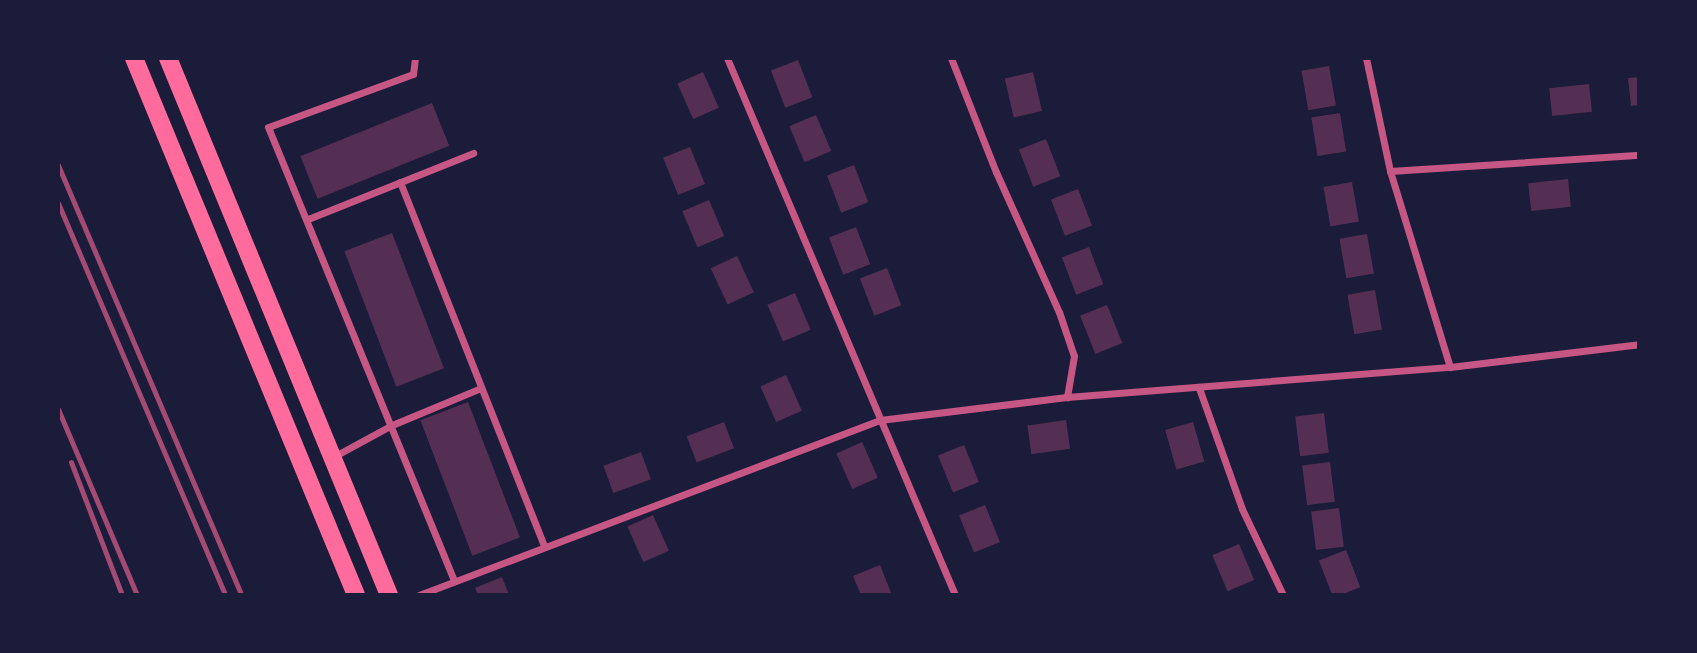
<!DOCTYPE html>
<html>
<head>
<meta charset="utf-8">
<style>
  body { margin:0 }
  #map { position:relative; width:1697px; height:653px; overflow:hidden; background:#1b1b3a; font-family:"DejaVu Sans",sans-serif }
  div>[style] { position:absolute }
  [style*='--x'] { left:calc(var(--x)*1px); top:calc(var(--y)*1px); width:calc(var(--w)*1px); rotate:calc(var(--a)*1deg) }
  .building>* { inset:0; background:#542f53; transform-origin:0 0 }
  .minor>* { height:7px; margin:-3.5px; padding:0 3.5px; transform-origin:3.5px; border-radius:3.5px; background:#c65784 }
  .trunk>* { height:18px; margin:-9px; padding:0 9px; transform-origin:9px; border-radius:9px; background:#ff6b9d }
  .rail>* { height:5px; margin:-2.5px; padding:0 2.5px; transform-origin:2.5px; border-radius:2.5px; background:#a44b75 }
  span { translate:-50% -50%; white-space:nowrap; text-align:center; line-height:1.15; -webkit-text-stroke:7px #1b1b3a; paint-order:stroke }
  .frame { position:absolute; inset:0; border:60px solid #1b1b3a; pointer-events:none }
</style>
</head>
<body>
<div id="map">
  <div class="building">
    <i style="left:798px;top:60px;width:40px;height:29px;rotate:69deg"></i>
    <i style="left:1329px;top:66px;width:40px;height:28px;rotate:80deg"></i>
    <i style="left:703px;top:72px;width:39px;height:28px;rotate:66deg"></i>
    <i style="left:1033px;top:72px;width:40px;height:29px;rotate:77deg"></i>
    <i style="clip-path:polygon(1639px 77px,1639px 105px,1631px 106px,1628px 78px)"></i>
    <i style="left:1589px;top:84px;width:28px;height:40px;rotate:84deg"></i>
    <i style="left:432px;top:103px;width:46px;height:142px;rotate:68deg"></i>
    <i style="left:1340px;top:113px;width:39px;height:29px;rotate:81deg"></i>
    <i style="left:816px;top:115px;width:39px;height:29px;rotate:67deg"></i>
    <i style="left:1046px;top:139px;width:40px;height:29px;rotate:69deg"></i>
    <i style="left:690px;top:147px;width:40px;height:29px;rotate:68deg"></i>
    <i style="left:854px;top:165px;width:40px;height:29px;rotate:69deg"></i>
    <i style="left:1568px;top:179px;width:28px;height:40px;rotate:84deg"></i>
    <i style="left:1352px;top:182px;width:40px;height:29px;rotate:80deg"></i>
    <i style="left:1078px;top:189px;width:39px;height:29px;rotate:69deg"></i>
    <i style="left:709px;top:200px;width:39px;height:29px;rotate:67deg"></i>
    <i style="left:856px;top:227px;width:40px;height:29px;rotate:69deg"></i>
    <i style="left:392px;top:233px;width:145px;height:51px;rotate:69deg"></i>
    <i style="left:1367px;top:234px;width:40px;height:28px;rotate:80deg"></i>
    <i style="left:1089px;top:247px;width:40px;height:29px;rotate:69deg"></i>
    <i style="left:737px;top:256px;width:40px;height:29px;rotate:65deg"></i>
    <i style="left:887px;top:268px;width:40px;height:29px;rotate:69deg"></i>
    <i style="left:1375px;top:290px;width:40px;height:28px;rotate:80deg"></i>
    <i style="left:795px;top:293px;width:40px;height:30px;rotate:67deg"></i>
    <i style="left:1107px;top:305px;width:41px;height:29px;rotate:68deg"></i>
    <i style="left:786px;top:375px;width:39px;height:28px;rotate:66deg"></i>
    <i style="left:468px;top:402px;width:145px;height:51px;rotate:69deg"></i>
    <i style="left:1324px;top:413px;width:40px;height:29px;rotate:83deg"></i>
    <i style="left:1066px;top:420px;width:29px;height:39px;rotate:82deg"></i>
    <i style="left:724px;top:422px;width:28px;height:40px;rotate:69deg"></i>
    <i style="left:1193px;top:422px;width:41px;height:29px;rotate:74deg"></i>
    <i style="left:862px;top:442px;width:39px;height:28px;rotate:66deg"></i>
    <i style="left:964px;top:445px;width:40px;height:28px;rotate:68deg"></i>
    <i style="left:641px;top:452px;width:29px;height:40px;rotate:70deg"></i>
    <i style="left:1330px;top:462px;width:40px;height:28px;rotate:83deg"></i>
    <i style="left:985px;top:505px;width:40px;height:28px;rotate:68deg"></i>
    <i style="left:1339px;top:508px;width:39px;height:28px;rotate:83deg"></i>
    <i style="left:653px;top:515px;width:39px;height:28px;rotate:66deg"></i>
    <i style="left:1239px;top:544px;width:39px;height:29px;rotate:67deg"></i>
    <i style="left:1346px;top:550px;width:40px;height:29px;rotate:69deg"></i>
    <i style="clip-path:polygon(880px 565px,892px 595px,861px 595px,853px 576px)"></i>
    <i style="clip-path:polygon(502px 577px,509px 595px,478px 595px,475px 588px)"></i>
  </div>
  <div class="minor">
    <i style="--x:415;--y:58;--w:16;--a:97"></i>
    <i style="--x:413;--y:74;--w:154;--a:159.9"></i>
    <i style="--x:268;--y:127;--w:491;--a:67.7"></i>
    <i style="--x:727;--y:58;--w:583;--a:66.99"></i>
    <i style="--x:951;--y:58;--w:123;--a:68.5"></i>
    <i style="--x:996;--y:172;--w:154;--a:65.8"></i>
    <i style="--x:1059;--y:312;--w:46;--a:71.2"></i>
    <i style="--x:1074;--y:356;--w:42;--a:99.7"></i>
    <i style="--x:1366;--y:58;--w:116;--a:78"></i>
    <i style="--x:1390;--y:171;--w:205;--a:73"></i>
    <i style="--x:1390;--y:171;--w:250;--a:-3.7"></i>
    <i style="--x:400;--y:182;--w:391;--a:68.4"></i>
    <i style="--x:308;--y:219;--w:178;--a:-21.8"></i>
    <i style="--x:1199;--y:388;--w:128;--a:70.4"></i>
    <i style="--x:1242;--y:509;--w:95;--a:64.5"></i>
    <i style="--x:333;--y:457;--w:67;--a:-28.5"></i>
    <i style="--x:392;--y:425;--w:96;--a:-22.6"></i>
    <i style="--x:419;--y:595;--w:493;--a:-20.8"></i>
    <i style="--x:880;--y:420;--w:188;--a:-7"></i>
    <i style="--x:1067;--y:397;--w:384;--a:-4.5"></i>
    <i style="--x:1450;--y:367;--w:190;--a:-6.9"></i>
  </div>
  <div class="trunk">
    <i style="--x:134;--y:58;--w:581;--a:67.54"></i>
    <i style="--x:168;--y:58;--w:581;--a:67.63"></i>
  </div>
  <div class="rail">
    <i style="--x:58;--y:165;--w:467;--a:66.9"></i>
    <i style="--x:58;--y:203;--w:426;--a:66.9"></i>
    <i style="--x:58;--y:409;--w:202;--a:67"></i>
    <i style="--x:71;--y:462;--w:142;--a:69"></i>
  </div>
  <div class="frame"></div>
</div>
</body>
</html>
